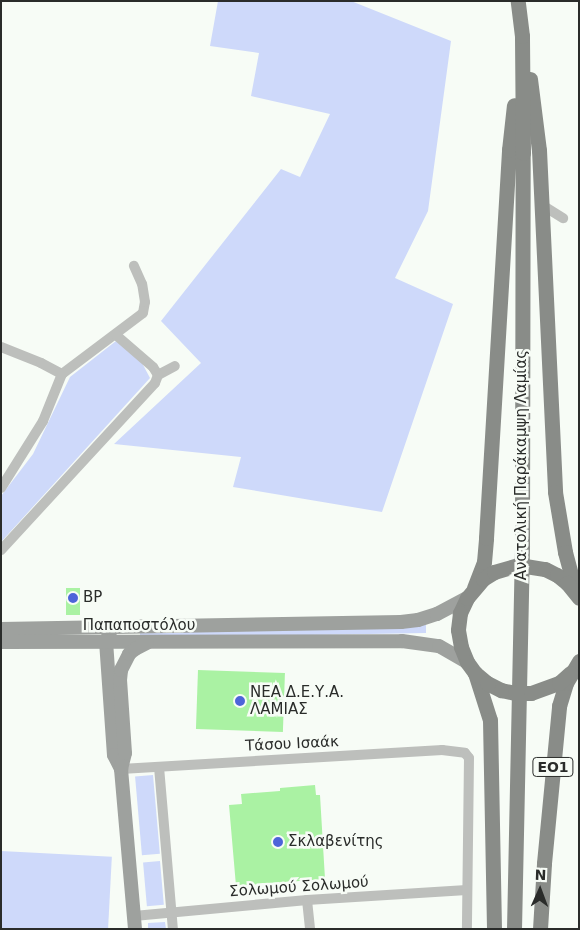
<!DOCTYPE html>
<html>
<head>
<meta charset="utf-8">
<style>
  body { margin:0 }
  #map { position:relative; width:580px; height:930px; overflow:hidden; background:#f7fcf6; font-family:"DejaVu Sans",sans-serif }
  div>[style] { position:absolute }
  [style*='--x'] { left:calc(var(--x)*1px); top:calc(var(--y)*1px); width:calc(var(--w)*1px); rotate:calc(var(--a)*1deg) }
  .green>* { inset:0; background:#ced9fa; transform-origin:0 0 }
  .building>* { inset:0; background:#aaf2a3; transform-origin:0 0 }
  .street>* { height:10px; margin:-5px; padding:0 5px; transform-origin:5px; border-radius:5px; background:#bdbfbc }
  .secondary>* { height:14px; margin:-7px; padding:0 7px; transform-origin:7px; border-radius:7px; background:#9ea19e }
  .primary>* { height:15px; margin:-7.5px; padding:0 7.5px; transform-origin:7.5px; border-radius:7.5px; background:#898c88 }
  .primary-bridge>* { height:15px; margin:-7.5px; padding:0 7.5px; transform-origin:7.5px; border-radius:7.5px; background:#898c88 }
  .dots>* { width:14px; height:14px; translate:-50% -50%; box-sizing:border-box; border:2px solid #f7fcf6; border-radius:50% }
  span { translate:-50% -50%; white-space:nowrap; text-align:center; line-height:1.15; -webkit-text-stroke:5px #f7fcf6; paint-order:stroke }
  .shield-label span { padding:1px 4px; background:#f7fcf6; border:1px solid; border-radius:4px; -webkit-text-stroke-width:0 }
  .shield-label { font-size:14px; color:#2a2c2a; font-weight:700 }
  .street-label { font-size:15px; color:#2a2c2a }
  .poi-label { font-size:15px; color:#2a2c2a }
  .left { translate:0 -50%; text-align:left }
  .frame { position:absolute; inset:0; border:2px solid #2a2c2a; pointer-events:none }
  .north { position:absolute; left:515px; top:865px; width:50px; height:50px; -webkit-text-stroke:4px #f7fcf6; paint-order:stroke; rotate:2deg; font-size:14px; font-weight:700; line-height:20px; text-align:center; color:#2a2c2a }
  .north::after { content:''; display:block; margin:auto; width:18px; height:22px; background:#2a2c2a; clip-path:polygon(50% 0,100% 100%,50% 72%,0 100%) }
</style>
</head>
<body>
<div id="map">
  <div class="green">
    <i style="clip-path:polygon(218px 1px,351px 1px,451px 41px,428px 211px,395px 278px,453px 304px,382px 512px,233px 487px,241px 457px,114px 444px,201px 363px,161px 321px,281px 169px,300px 177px,330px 114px,251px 96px,259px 53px,210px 46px)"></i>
    <i style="clip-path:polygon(116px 341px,141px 361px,150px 378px,1px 542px,1px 496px,33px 454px,70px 377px)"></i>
    <i style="clip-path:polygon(426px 625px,426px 633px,140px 638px,140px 633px)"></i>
    <i style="left:153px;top:775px;width:79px;height:18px;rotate:85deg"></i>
    <i style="left:1px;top:851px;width:111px;height:78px;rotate:3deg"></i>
    <i style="left:160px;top:861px;width:44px;height:17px;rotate:85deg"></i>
    <i style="clip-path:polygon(165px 922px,166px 929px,148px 929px,148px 923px)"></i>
  </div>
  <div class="building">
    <i style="left:66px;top:588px;width:14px;height:27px"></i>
    <i style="left:198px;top:670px;width:87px;height:59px;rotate:2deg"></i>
    <i style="clip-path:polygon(315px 785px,316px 795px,320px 795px,325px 879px,236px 886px,229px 805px,242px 804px,241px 794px,280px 791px,280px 788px)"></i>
  </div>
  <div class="street">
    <i style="--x:542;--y:205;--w:25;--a:32"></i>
    <i style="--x:1;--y:347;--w:43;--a:21.8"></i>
    <i style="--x:41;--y:363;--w:24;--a:28"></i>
    <i style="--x:158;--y:375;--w:19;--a:-28"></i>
    <i style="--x:1;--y:488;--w:79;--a:-57.9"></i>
    <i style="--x:43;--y:421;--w:51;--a:-68"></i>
    <i style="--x:62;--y:374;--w:101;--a:-37"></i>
    <i style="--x:143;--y:313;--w:11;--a:-80"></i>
    <i style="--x:145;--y:302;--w:18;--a:-99"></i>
    <i style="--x:142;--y:284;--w:20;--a:-114"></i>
    <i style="--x:1;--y:550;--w:227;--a:-47.3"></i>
    <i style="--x:155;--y:383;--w:9;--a:-69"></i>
    <i style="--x:158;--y:375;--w:9;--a:-122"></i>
    <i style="--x:153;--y:367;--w:49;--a:-139.1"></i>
    <i style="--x:159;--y:767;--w:163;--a:85.1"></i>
    <i style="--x:121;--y:769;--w:322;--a:-3.4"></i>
    <i style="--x:442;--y:750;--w:23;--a:7"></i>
    <i style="--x:465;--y:753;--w:6;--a:51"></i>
    <i style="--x:469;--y:758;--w:171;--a:90.7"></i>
    <i style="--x:307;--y:900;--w:29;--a:84"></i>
    <i style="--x:134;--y:916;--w:174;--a:-5.3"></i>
    <i style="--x:307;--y:900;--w:160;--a:-3.6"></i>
  </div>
  <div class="secondary">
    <i style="--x:1;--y:629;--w:400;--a:-1"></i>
    <i style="--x:401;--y:622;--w:17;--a:-7"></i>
    <i style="--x:418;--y:620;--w:20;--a:-18"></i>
    <i style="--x:437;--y:614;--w:34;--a:-28"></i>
    <i style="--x:110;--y:633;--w:9;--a:117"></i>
    <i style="--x:106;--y:641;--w:114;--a:86"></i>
    <i style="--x:114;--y:755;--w:16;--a:63"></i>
    <i style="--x:1;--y:642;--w:401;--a:-0.1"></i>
    <i style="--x:402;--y:641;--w:37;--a:8"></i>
    <i style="--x:439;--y:646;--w:32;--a:30"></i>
    <i style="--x:135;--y:929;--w:161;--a:-95"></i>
    <i style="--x:121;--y:769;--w:16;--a:-76"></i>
    <i style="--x:125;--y:753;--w:73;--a:-93.9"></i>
    <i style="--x:120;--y:680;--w:10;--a:-84"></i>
    <i style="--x:121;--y:670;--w:18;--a:-63"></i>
    <i style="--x:129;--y:654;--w:8;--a:-40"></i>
    <i style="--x:135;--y:649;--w:13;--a:-27"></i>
  </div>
  <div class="primary">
    <i style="--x:530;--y:79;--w:72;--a:82.8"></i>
    <i style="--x:539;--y:150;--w:342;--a:87.3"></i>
    <i style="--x:555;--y:492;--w:61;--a:80.5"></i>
    <i style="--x:565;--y:552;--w:42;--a:75"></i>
    <i style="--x:474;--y:588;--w:28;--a:-69"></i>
    <i style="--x:484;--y:562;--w:24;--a:-85"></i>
    <i style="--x:486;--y:538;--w:389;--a:-86.6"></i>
    <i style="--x:509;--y:150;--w:45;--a:-83.7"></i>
    <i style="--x:467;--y:598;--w:17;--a:115"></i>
    <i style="--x:460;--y:613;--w:17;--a:97"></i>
    <i style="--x:458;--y:630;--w:17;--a:80"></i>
    <i style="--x:461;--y:647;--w:16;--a:68"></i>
    <i style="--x:467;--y:662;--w:14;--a:54"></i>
    <i style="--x:475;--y:673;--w:49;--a:72.3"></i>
    <i style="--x:490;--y:720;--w:209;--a:88.9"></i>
    <i style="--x:514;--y:929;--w:384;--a:-88.8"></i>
    <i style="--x:522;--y:545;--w:392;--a:-89.9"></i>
    <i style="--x:523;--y:153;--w:117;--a:-90.5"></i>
    <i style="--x:522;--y:36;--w:35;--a:-97"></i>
    <i style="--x:540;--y:929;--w:66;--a:-86.5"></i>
    <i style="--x:544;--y:863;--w:158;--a:-84.5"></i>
    <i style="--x:559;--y:706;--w:24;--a:-73"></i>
    <i style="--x:566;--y:683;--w:26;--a:-59"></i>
  </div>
  <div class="primary-bridge">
    <i style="--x:467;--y:598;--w:25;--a:-50"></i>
    <i style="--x:483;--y:579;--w:13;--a:-32"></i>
    <i style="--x:494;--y:572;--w:26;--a:-16"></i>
    <i style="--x:519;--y:565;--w:26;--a:9"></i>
    <i style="--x:545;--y:569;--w:13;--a:27"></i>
    <i style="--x:557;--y:575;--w:13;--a:39"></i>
    <i style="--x:567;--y:583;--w:19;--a:51"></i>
    <i style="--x:475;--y:673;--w:16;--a:40"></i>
    <i style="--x:487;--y:683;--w:16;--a:27"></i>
    <i style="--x:501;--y:690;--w:14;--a:12"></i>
    <i style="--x:515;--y:693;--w:16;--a:0"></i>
    <i style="--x:531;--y:693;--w:30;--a:-20"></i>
    <i style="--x:559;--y:683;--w:15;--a:-42"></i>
  </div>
  <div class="dots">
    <i style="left:73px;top:598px;background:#4d64d9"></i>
    <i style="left:240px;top:701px;background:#4d64d9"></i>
    <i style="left:278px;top:842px;background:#4d64d9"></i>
  </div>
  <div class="shield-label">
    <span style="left:553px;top:767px">ΕΟ1</span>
  </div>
  <div class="street-label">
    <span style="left:522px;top:465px;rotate:-90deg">Ανατολική Παράκαμψη Λαμίας</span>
    <span style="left:139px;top:626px">Παπαποστόλου</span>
    <span style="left:292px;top:744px;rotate:-3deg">Τάσου Ισαάκ</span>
    <span style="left:299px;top:887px;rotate:-4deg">Σολωμού Σολωμού</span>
  </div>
  <div class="poi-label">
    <span class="left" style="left:83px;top:598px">BP</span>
    <span class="left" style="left:250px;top:701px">ΝΕΑ Δ.Ε.Υ.Α.<br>ΛΑΜΙΑΣ</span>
    <span class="left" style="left:288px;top:842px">Σκλαβενίτης</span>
  </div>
  <div class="frame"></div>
  <div class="north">N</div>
</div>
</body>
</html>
